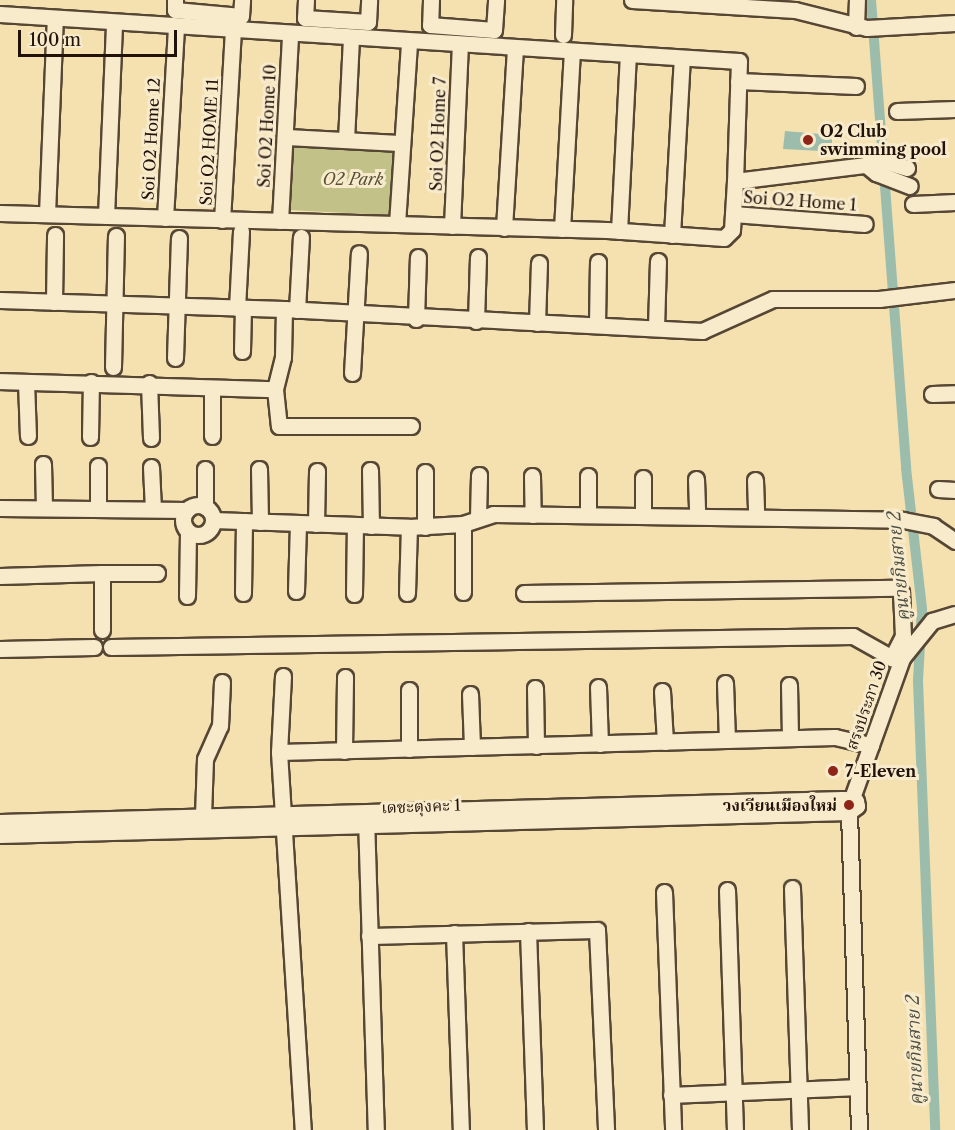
<!DOCTYPE html>
<html>
<head>
<meta charset="utf-8">
<style>
  body { margin:0 }
  #map { position:relative; width:955px; height:1130px; overflow:hidden; background:#f5e0b0; font-family:"Libre Caslon Text","Noto Serif Thai",serif }
  div>[style] { position:absolute }
  [style*='--x'] { left:calc(var(--x)*1px); top:calc(var(--y)*1px); width:calc(var(--w)*1px); rotate:calc(var(--a)*1deg) }
  .green>* { inset:0; background:#c1c188; transform-origin:0 0 }
  .water>* { inset:0; background:#9cbdac }
  .canal>* { height:10px; margin:-5px; padding:0 5px; transform-origin:5px; border-radius:5px; background:#9cbdac }
  .roads { filter:drop-shadow(2px 0 #564634) drop-shadow(-2px 0 #564634) drop-shadow(0 2px #564634) drop-shadow(0 -2px #564634) }
  .minor>* { height:15px; margin:-7.5px; padding:0 7.5px; transform-origin:7.5px; border-radius:7.5px; background:#f8ebcc }
  .minor>.ring { margin:-7.5px; padding:0; box-sizing:content-box; background:none; border:15px solid #f8ebcc; border-radius:50% }
  .dots>* { width:16px; height:16px; translate:-50% -50%; box-sizing:border-box; border:3px solid #f8ebcc; border-radius:50% }
  span { translate:-50% -50%; white-space:nowrap; text-align:center; line-height:1.15; -webkit-text-stroke:6px #f8ebcc; paint-order:stroke }
  .street-label { font-size:16px; color:#21120a }
  .poi-label { font-size:16px; color:#21120a; font-weight:700 }
  .left { translate:0 -50%; text-align:left }
  .right { translate:-100% -50%; text-align:right }
  .park-label { font-size:16px; color:#594f36; font-style:italic }
  .water-label { font-size:18px; color:#4c4e43; font-style:italic }
  .scale { position:absolute; left:18px; top:30px; width:159px; height:27px; box-sizing:border-box; border:3px solid #21120a; border-top:0; padding-left:8px; font-size:18px; line-height:21px; white-space:nowrap; color:#21120a; -webkit-text-stroke:4px #f8ebcc; paint-order:stroke }
</style>
</head>
<body>
<div id="map">
  <div class="green">
    <i style="left:293px;top:143px;width:102px;height:67px;rotate:3deg"></i>
  </div>
  <div class="water">
    <i style="clip-path:polygon(785px 131px,832px 135px,832px 145px,821px 151px,783px 149px)"></i>
  </div>
  <div class="canal">
    <i style="--x:871;--y:0;--w:469;--a:85.7"></i>
    <i style="--x:906;--y:468;--w:142;--a:83.5"></i>
    <i style="--x:922;--y:609;--w:72;--a:93.2"></i>
    <i style="--x:918;--y:681;--w:449;--a:87.8"></i>
  </div>
  <div class="roads">
    <div class="minor">
      <i style="--x:175;--y:0;--w:10;--a:90"></i>
      <i style="--x:175;--y:10;--w:66;--a:5.2"></i>
      <i style="--x:241;--y:16;--w:16;--a:-86"></i>
      <i style="--x:306;--y:0;--w:18;--a:93"></i>
      <i style="--x:305;--y:18;--w:63;--a:3.6"></i>
      <i style="--x:368;--y:22;--w:22;--a:-87"></i>
      <i style="--x:431;--y:0;--w:25;--a:92"></i>
      <i style="--x:430;--y:25;--w:64;--a:4.5"></i>
      <i style="--x:494;--y:30;--w:30;--a:-86"></i>
      <i style="--x:632;--y:0;--w:163;--a:3.5"></i>
      <i style="--x:795;--y:10;--w:74;--a:14"></i>
      <i style="--x:867;--y:28;--w:88;--a:-3.3"></i>
      <i style="--x:0;--y:14;--w:740;--a:3.64"></i>
      <i style="--x:739;--y:61;--w:120;--a:91.9"></i>
      <i style="--x:856;--y:27;--w:27;--a:-88"></i>
      <i style="--x:563;--y:35;--w:35;--a:-88"></i>
      <i style="--x:738;--y:81;--w:118;--a:2.4"></i>
      <i style="--x:897;--y:111;--w:58;--a:-2"></i>
      <i style="--x:285;--y:137;--w:116;--a:3"></i>
      <i style="--x:346;--y:140;--w:103;--a:-87.2"></i>
      <i style="--x:907;--y:168;--w:34;--a:-163"></i>
      <i style="--x:874;--y:158;--w:11;--a:139"></i>
      <i style="--x:866;--y:165;--w:13;--a:39"></i>
      <i style="--x:876;--y:173;--w:36;--a:21"></i>
      <i style="--x:913;--y:204;--w:42;--a:-2.7"></i>
      <i style="--x:0;--y:213;--w:607;--a:1.6"></i>
      <i style="--x:607;--y:230;--w:117;--a:3.9"></i>
      <i style="--x:724;--y:238;--w:11;--a:-45"></i>
      <i style="--x:732;--y:230;--w:49;--a:-86.5"></i>
      <i style="--x:735;--y:181;--w:132;--a:-7"></i>
      <i style="--x:47;--y:214;--w:196;--a:-87.7"></i>
      <i style="--x:733;--y:214;--w:132;--a:4.3"></i>
      <i style="--x:106;--y:216;--w:194;--a:-87.6"></i>
      <i style="--x:165;--y:218;--w:192;--a:-86.7"></i>
      <i style="--x:222;--y:220;--w:190;--a:-86.7"></i>
      <i style="--x:280;--y:221;--w:187;--a:-86.9"></i>
      <i style="--x:397;--y:224;--w:183;--a:-86.2"></i>
      <i style="--x:452;--y:226;--w:182;--a:-87.5"></i>
      <i style="--x:504;--y:228;--w:180;--a:-86.5"></i>
      <i style="--x:562;--y:229;--w:178;--a:-86.8"></i>
      <i style="--x:619;--y:231;--w:177;--a:-87.1"></i>
      <i style="--x:672;--y:235;--w:177;--a:-86.8"></i>
      <i style="--x:0;--y:300;--w:284;--a:1.8"></i>
      <i style="--x:284;--y:309;--w:419;--a:3"></i>
      <i style="--x:702;--y:331;--w:78;--a:-24.3"></i>
      <i style="--x:773;--y:299;--w:106;--a:0"></i>
      <i style="--x:879;--y:299;--w:77;--a:-6.8"></i>
      <i style="--x:54;--y:302;--w:67;--a:-89.1"></i>
      <i style="--x:237;--y:308;--w:77;--a:-87"></i>
      <i style="--x:284;--y:309;--w:48;--a:91.2"></i>
      <i style="--x:283;--y:357;--w:33;--a:104"></i>
      <i style="--x:275;--y:389;--w:37;--a:84"></i>
      <i style="--x:279;--y:426;--w:132;--a:0"></i>
      <i style="--x:297;--y:310;--w:73;--a:-86.9"></i>
      <i style="--x:416;--y:319;--w:62;--a:-88.2"></i>
      <i style="--x:476;--y:321;--w:64;--a:-88.2"></i>
      <i style="--x:537;--y:323;--w:60;--a:-88.1"></i>
      <i style="--x:597;--y:325;--w:63;--a:-89.1"></i>
      <i style="--x:656;--y:328;--w:67;--a:-88.3"></i>
      <i style="--x:242;--y:351;--w:43;--a:-88.7"></i>
      <i style="--x:175;--y:358;--w:120;--a:-88.1"></i>
      <i style="--x:113;--y:367;--w:131;--a:-88.7"></i>
      <i style="--x:352;--y:373;--w:120;--a:-86.7"></i>
      <i style="--x:0;--y:381;--w:275;--a:1.7"></i>
      <i style="--x:26;--y:382;--w:54;--a:87.9"></i>
      <i style="--x:149;--y:383;--w:55;--a:87.9"></i>
      <i style="--x:932;--y:394;--w:23;--a:-2"></i>
      <i style="--x:212;--y:436;--w:48;--a:-90"></i>
      <i style="--x:90;--y:437;--w:55;--a:-89"></i>
      <i style="--x:43;--y:464;--w:44;--a:88.7"></i>
      <i style="--x:98;--y:466;--w:43;--a:90"></i>
      <i style="--x:151;--y:467;--w:42;--a:87.3"></i>
      <i style="--x:205;--y:469;--w:38;--a:90"></i>
      <i style="--x:259;--y:469;--w:53;--a:88.9"></i>
      <i style="--x:370;--y:470;--w:56;--a:89"></i>
      <i style="--x:532;--y:476;--w:39;--a:89"></i>
      <i style="--x:588;--y:476;--w:39;--a:90"></i>
      <i style="--x:696;--y:479;--w:37;--a:88"></i>
      <i style="--x:755;--y:480;--w:37;--a:88"></i>
      <i style="--x:938;--y:489;--w:17;--a:3"></i>
      <i class="ring" style="left:183px;top:505px;width:15px;height:15px"></i>
      <i style="--x:0;--y:508;--w:187;--a:0.6"></i>
      <i style="--x:643;--y:516;--w:38;--a:-90"></i>
      <i style="--x:478;--y:517;--w:42;--a:-88.6"></i>
      <i style="--x:213;--y:520;--w:196;--a:2"></i>
      <i style="--x:409;--y:527;--w:54;--a:-3.2"></i>
      <i style="--x:463;--y:524;--w:32;--a:-18"></i>
      <i style="--x:493;--y:514;--w:410;--a:0.8"></i>
      <i style="--x:903;--y:520;--w:31;--a:11"></i>
      <i style="--x:933;--y:526;--w:27;--a:34"></i>
      <i style="--x:316;--y:524;--w:53;--a:-88.9"></i>
      <i style="--x:463;--y:524;--w:68;--a:90"></i>
      <i style="--x:425;--y:527;--w:55;--a:-90"></i>
      <i style="--x:102;--y:573;--w:55;--a:0"></i>
      <i style="--x:0;--y:576;--w:102;--a:-1.7"></i>
      <i style="--x:102;--y:573;--w:57;--a:90"></i>
      <i style="--x:296;--y:591;--w:68;--a:-88.3"></i>
      <i style="--x:243;--y:593;--w:72;--a:-89.2"></i>
      <i style="--x:407;--y:593;--w:66;--a:-88.3"></i>
      <i style="--x:524;--y:593;--w:373;--a:-0.8"></i>
      <i style="--x:897;--y:588;--w:6;--a:45"></i>
      <i style="--x:901;--y:592;--w:44;--a:87.4"></i>
      <i style="--x:903;--y:636;--w:25;--a:117"></i>
      <i style="--x:354;--y:594;--w:68;--a:-89.2"></i>
      <i style="--x:187;--y:596;--w:64;--a:-89.1"></i>
      <i style="--x:111;--y:647;--w:742;--a:-0.85"></i>
      <i style="--x:853;--y:636;--w:45;--a:29.4"></i>
      <i style="--x:892;--y:658;--w:10;--a:0"></i>
      <i style="--x:0;--y:649;--w:94;--a:-1.2"></i>
      <i style="--x:283;--y:676;--w:76;--a:93"></i>
      <i style="--x:279;--y:752;--w:379;--a:86.4"></i>
      <i style="--x:725;--y:683;--w:57;--a:88"></i>
      <i style="--x:789;--y:685;--w:53;--a:88.9"></i>
      <i style="--x:598;--y:687;--w:57;--a:88"></i>
      <i style="--x:535;--y:688;--w:58;--a:89"></i>
      <i style="--x:409;--y:690;--w:59;--a:90"></i>
      <i style="--x:662;--y:691;--w:51;--a:86.6"></i>
      <i style="--x:470;--y:694;--w:53;--a:87.8"></i>
      <i style="--x:344;--y:751;--w:74;--a:-89.2"></i>
      <i style="--x:279;--y:752;--w:556;--a:-1.55"></i>
      <i style="--x:835;--y:737;--w:37;--a:13"></i>
      <i style="--x:852;--y:798;--w:149;--a:-70.3"></i>
      <i style="--x:902;--y:658;--w:48;--a:-51"></i>
      <i style="--x:932;--y:621;--w:24;--a:-17"></i>
      <i style="--x:849;--y:812;--w:318;--a:88.2"></i>
      <i style="--x:203;--y:816;--w:57;--a:-88"></i>
      <i style="--x:205;--y:759;--w:36;--a:-66"></i>
      <i style="--x:220;--y:726;--w:44;--a:-87.4"></i>
      <i style="--x:366;--y:818;--w:312;--a:88.2"></i>
      <i style="--x:0;--y:822;--w:843;--a:-1.56"></i>
      <i style="--x:0;--y:835;--w:849;--a:-1.55"></i>
      <i style="--x:849;--y:812;--w:10;--a:-37"></i>
      <i style="--x:857;--y:806;--w:5;--a:-101"></i>
      <i style="--x:856;--y:801;--w:13;--a:-171"></i>
      <i style="--x:843;--y:799;--w:11;--a:85"></i>
      <i style="--x:792;--y:888;--w:242;--a:88.1"></i>
      <i style="--x:727;--y:890;--w:240;--a:88.1"></i>
      <i style="--x:664;--y:892;--w:238;--a:87.8"></i>
      <i style="--x:528;--y:931;--w:199;--a:88"></i>
      <i style="--x:454;--y:933;--w:197;--a:88"></i>
      <i style="--x:369;--y:936;--w:228;--a:-1.5"></i>
      <i style="--x:597;--y:930;--w:200;--a:87.4"></i>
      <i style="--x:671;--y:1095;--w:187;--a:-2.4"></i>
    </div>
  </div>
  <div class="dots">
    <i style="left:808px;top:140px;background:#8f2418"></i>
    <i style="left:833px;top:771px;background:#8f2418"></i>
    <i style="left:849px;top:805px;background:#8f2418"></i>
  </div>
  <div class="street-label">
    <span style="left:267px;top:126px;rotate:-87deg">Soi O2 Home 10</span>
    <span style="left:438px;top:134px;rotate:-88deg">Soi O2 Home 7</span>
    <span style="left:151px;top:139px;rotate:-87deg">Soi O2 Home 12</span>
    <span style="left:209px;top:142px;rotate:-87deg">Soi O2 HOME 11</span>
    <span style="left:800px;top:201px;rotate:4deg">Soi O2 Home 1</span>
    <span style="left:866px;top:705px;rotate:-71deg">สรงประภา 30</span>
    <span style="left:421px;top:806px;rotate:-2deg">เดชะตุงคะ 1</span>
  </div>
  <div class="poi-label">
    <span class="left" style="left:820px;top:140px">O2 Club<br>swimming pool</span>
    <span class="left" style="left:845px;top:771px">7-Eleven</span>
    <span class="right" style="left:837px;top:805px">วงเวียนเมืองใหม่</span>
  </div>
  <div class="park-label">
    <span style="left:353px;top:179px">O2 Park</span>
  </div>
  <div class="water-label">
    <span style="left:899px;top:566px;rotate:-95deg">คูนายกิมสาย 2</span>
    <span style="left:915px;top:1050px;rotate:-92deg">คูนายกิมสาย 2</span>
  </div>
  <div class="scale">100 m</div>
</div>
</body>
</html>
